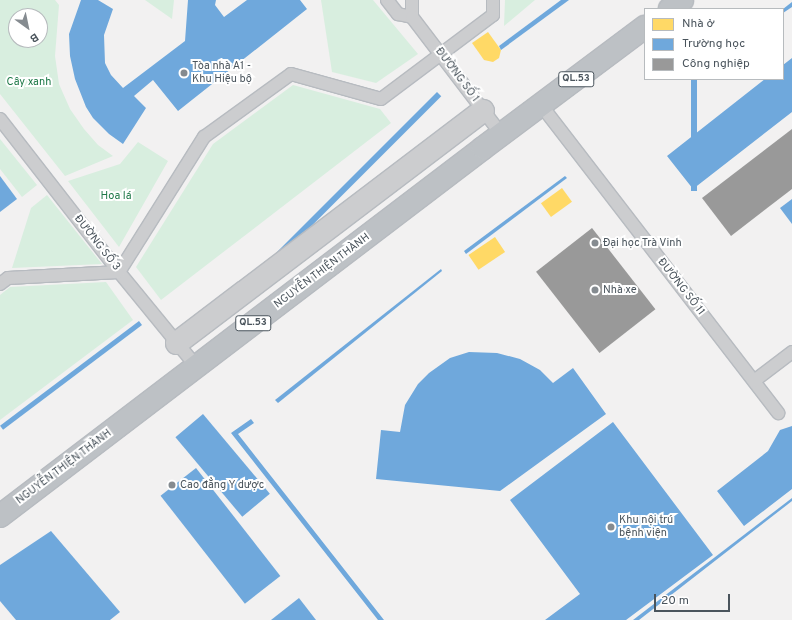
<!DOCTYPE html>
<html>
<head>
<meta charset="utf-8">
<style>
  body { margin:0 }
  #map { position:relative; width:792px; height:620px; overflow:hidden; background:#f2f1f1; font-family:Overpass,sans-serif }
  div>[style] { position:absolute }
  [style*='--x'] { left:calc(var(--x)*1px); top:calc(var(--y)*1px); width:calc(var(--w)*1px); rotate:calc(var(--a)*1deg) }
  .green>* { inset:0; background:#d8eedf }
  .homes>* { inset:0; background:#ffd966; transform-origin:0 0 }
  .schools>* { inset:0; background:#6fa8dc; transform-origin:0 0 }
  .industry>* { inset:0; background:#999; transform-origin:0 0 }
  .roads { filter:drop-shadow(1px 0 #b7bbc0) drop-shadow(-1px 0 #b7bbc0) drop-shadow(0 1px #b7bbc0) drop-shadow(0 -1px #b7bbc0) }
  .lane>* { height:12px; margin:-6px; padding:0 6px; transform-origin:6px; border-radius:6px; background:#cccdcf }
  .street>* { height:22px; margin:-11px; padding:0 11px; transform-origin:11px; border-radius:11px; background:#cccdcf }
  .highway>* { height:22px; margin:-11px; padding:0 11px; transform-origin:11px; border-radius:11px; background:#bdc1c5 }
  .dots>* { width:11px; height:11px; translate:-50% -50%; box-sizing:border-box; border:2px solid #fff; border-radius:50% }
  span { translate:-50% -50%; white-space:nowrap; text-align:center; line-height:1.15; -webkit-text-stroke:4px #fff; paint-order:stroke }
  .shield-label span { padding:1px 3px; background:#fff; border:1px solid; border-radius:3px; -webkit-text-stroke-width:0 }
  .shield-label { font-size:10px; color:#4a545c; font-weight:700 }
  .poi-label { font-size:11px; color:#4a545c }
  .left { translate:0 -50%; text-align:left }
  .street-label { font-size:11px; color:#4a545c }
  .park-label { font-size:11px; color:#1e7948 }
  .legend { position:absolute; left:644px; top:8px; width:140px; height:72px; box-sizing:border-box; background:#fff; border:1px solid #b7bbbe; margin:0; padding:5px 7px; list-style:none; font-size:12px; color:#4a545c }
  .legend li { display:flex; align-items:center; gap:8px; height:20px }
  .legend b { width:20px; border:1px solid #b7bbbe }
  .north { position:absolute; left:8px; top:8px; width:40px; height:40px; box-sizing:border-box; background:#fff; border:1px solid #b7bbbe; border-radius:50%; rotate:147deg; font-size:11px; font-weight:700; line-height:16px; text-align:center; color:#4a545c }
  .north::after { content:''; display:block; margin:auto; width:14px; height:18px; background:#858b90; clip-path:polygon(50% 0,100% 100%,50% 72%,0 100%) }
  .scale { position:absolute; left:654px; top:594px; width:76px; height:18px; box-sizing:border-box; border:2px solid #4a545c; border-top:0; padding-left:5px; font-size:12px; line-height:14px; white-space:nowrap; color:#4a545c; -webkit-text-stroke:3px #fff; paint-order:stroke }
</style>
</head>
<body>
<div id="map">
  <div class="green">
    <i style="clip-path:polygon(evenodd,0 0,55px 0,59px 5px,55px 56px,59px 84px,70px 109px,84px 129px,98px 145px,113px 156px,65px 176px,0 94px,0 0,16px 16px,40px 16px,40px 40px,16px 40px,16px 16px)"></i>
    <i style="clip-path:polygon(145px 0,174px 0,172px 19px)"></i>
    <i style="clip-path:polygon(321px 0,373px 0,418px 54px,376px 83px,332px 72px)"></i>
    <i style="clip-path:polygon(505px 0,535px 0,504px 26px)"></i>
    <i style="clip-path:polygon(293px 85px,380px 109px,391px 123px,161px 300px,136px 267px,213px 144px)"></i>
    <i style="clip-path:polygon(0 139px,37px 185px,22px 197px,0 169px)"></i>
    <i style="clip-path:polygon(138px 142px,168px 161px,119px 247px,68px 181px,120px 164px)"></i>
    <i style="clip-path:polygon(47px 195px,102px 264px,12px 268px,31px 208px)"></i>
    <i style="clip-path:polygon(106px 282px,133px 320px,0 420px,0 295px,10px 287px)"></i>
  </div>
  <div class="homes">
    <i style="clip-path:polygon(488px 32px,501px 50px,499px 58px,493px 62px,484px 60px,472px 43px)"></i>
    <i style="left:562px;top:188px;width:17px;height:26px;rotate:54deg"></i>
    <i style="left:495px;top:237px;width:18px;height:32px;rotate:56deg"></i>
  </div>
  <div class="schools">
    <i style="clip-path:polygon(81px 0,98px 0,113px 9px,104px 35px,105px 63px,111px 75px,123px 88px,185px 41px,188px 0,216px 0,215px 5px,224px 17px,247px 0,300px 0,307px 9px,178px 111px,153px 80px,134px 96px,146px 108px,123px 144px,109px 134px,93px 118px,86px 107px,75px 79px,70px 56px,69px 34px)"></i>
    <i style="clip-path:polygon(561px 0,569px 0,501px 50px,499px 46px)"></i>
    <i style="clip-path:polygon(792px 2px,792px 7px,783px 13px,783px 9px)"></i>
    <i style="clip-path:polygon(792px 58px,792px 112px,693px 189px,667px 156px,765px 79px,783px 79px,783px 65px)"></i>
    <i style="left:691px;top:79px;width:6px;height:112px"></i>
    <i style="left:437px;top:92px;width:6px;height:347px;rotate:45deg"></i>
    <i style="clip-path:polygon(0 176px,17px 199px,0 212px)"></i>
    <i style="clip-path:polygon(565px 176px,567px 178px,466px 254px,464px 251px)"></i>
    <i style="clip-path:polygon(792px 199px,792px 224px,780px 208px)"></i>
    <i style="clip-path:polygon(441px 269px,442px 271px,278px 403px,275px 400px)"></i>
    <i style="left:139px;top:321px;width:5px;height:174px;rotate:53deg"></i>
    <i style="clip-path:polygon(469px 352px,497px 353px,520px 359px,540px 370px,553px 383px,573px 368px,606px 414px,500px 491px,376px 479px,381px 430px,400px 432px,405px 405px,418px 384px,429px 373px,450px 358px)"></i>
    <i style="left:203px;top:414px;width:104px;height:36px;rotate:50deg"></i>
    <i style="clip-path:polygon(251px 419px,254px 423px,238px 434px,384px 620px,378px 620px,231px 433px)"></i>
    <i style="clip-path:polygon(613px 422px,713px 555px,626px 620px,545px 620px,580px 594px,510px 500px)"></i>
    <i style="clip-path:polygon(792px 426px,792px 489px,744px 526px,717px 491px,768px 451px,780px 430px)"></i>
    <i style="left:196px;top:468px;width:137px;height:45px;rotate:52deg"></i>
    <i style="clip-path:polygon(792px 498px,792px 501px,639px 620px,633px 620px)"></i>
    <i style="clip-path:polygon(51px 531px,120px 612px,110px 620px,16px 620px,0 601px,0 565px)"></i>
    <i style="clip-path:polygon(299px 598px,316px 620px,271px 620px)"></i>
  </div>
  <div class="industry">
    <i style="clip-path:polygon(792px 129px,792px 189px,731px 236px,702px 198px)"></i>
    <i style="left:592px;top:228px;width:103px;height:71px;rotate:52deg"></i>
  </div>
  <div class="roads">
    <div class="lane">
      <i style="--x:387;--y:0;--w:18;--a:52"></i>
      <i style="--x:398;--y:14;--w:14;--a:12"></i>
      <i style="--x:412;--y:0;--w:17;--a:90"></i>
      <i style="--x:412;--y:17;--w:147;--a:52.7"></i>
      <i style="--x:541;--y:105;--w:389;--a:52.4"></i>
      <i style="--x:0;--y:119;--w:194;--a:52.1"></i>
      <i style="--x:119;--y:272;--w:122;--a:50.7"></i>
      <i style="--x:0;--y:284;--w:10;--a:-37"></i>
      <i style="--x:8;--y:278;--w:111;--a:-3.1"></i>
      <i style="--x:119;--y:272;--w:160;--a:-57.8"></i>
      <i style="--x:204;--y:137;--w:107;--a:-35.9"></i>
      <i style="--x:291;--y:74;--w:93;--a:15.5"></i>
      <i style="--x:381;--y:99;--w:140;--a:-36.9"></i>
      <i style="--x:493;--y:15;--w:15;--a:-90"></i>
      <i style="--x:754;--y:381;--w:48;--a:-37.3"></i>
    </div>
    <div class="street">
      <i style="--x:177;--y:343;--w:384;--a:-37.2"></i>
    </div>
    <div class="highway">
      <i style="--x:670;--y:9;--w:15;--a:-37"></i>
      <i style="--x:0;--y:516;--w:607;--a:-37.3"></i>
      <i style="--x:483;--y:148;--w:202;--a:-36.8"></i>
    </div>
  </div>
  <div class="dots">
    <i style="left:184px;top:73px;background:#858b90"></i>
    <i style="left:595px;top:243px;background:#858b90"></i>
    <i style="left:595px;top:290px;background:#858b90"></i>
    <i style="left:172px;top:485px;background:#858b90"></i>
    <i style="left:611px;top:527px;background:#858b90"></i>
  </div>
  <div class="shield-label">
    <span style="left:576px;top:79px">QL.53</span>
    <span style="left:253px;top:323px">QL.53</span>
  </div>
  <div class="poi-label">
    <span class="left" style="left:192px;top:73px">Tòa nhà A1 -<br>Khu Hiệu bộ</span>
    <span class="left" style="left:603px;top:243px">Đại học Trà Vinh</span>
    <span class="left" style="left:603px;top:290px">Nhà xe</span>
    <span class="left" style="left:180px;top:485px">Cao đẳng Y dược</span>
    <span class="left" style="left:619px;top:527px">Khu nội trú<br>bệnh viện</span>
  </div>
  <div class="street-label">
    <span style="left:457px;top:75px;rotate:53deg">ĐƯỜNG SỐ 1</span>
    <span style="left:97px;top:243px;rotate:52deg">ĐƯỜNG SỐ 3</span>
    <span style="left:322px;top:271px;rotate:-37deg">NGUYỄN THIỆN THÀNH</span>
    <span style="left:681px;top:287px;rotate:52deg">ĐƯỜNG SỐ 11</span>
    <span style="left:64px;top:467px;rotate:-37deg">NGUYỄN THIỆN THÀNH</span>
  </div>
  <div class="park-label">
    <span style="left:29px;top:82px">Cây xanh</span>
    <span style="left:116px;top:196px">Hoa lá</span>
  </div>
  <ul class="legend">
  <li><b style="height:11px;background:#ffd966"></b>Nhà ở</li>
  <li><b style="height:11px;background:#6fa8dc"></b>Trường học</li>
  <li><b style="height:11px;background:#999"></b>Công nghiệp</li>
  </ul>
  <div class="north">B</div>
  <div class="scale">20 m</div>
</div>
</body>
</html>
